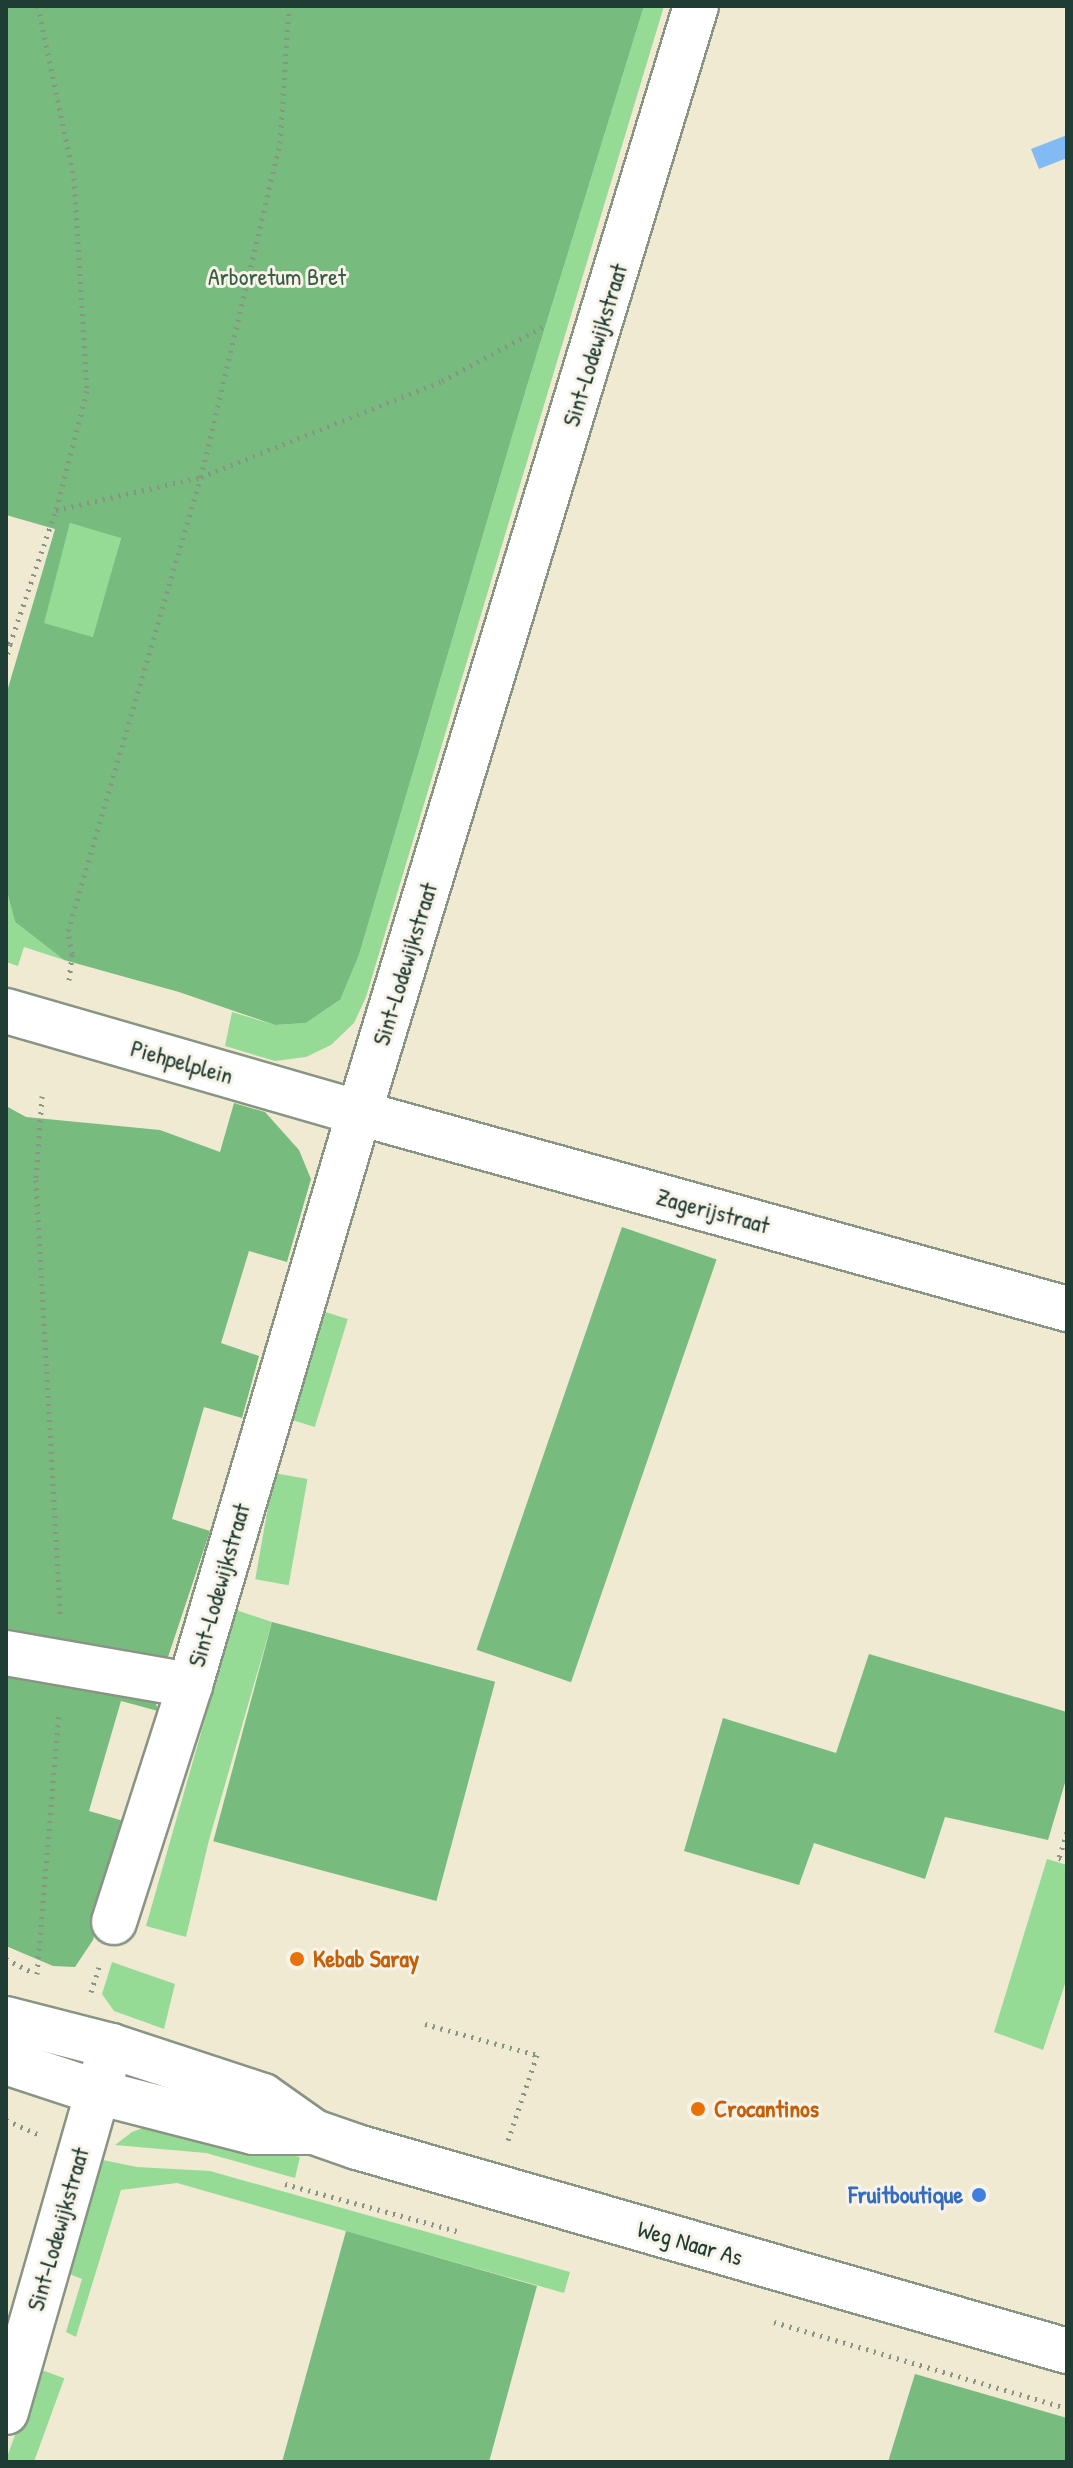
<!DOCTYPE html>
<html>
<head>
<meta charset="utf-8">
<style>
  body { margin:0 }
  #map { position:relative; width:1073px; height:2468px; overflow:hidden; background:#f1ead3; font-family:"Patrick Hand",sans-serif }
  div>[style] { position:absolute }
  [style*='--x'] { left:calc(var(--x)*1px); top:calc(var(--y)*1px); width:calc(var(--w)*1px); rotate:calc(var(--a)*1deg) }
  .green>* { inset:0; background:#96db95; transform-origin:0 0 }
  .forest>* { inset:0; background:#78bb7e; transform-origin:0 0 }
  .water>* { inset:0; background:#82baf3 }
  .path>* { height:5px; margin-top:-2.5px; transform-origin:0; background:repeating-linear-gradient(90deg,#889484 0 2px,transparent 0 8px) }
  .roads { filter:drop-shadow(2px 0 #889484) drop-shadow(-2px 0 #889484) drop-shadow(0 2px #889484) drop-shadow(0 -2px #889484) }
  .minor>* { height:44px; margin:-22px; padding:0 22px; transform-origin:22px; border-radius:22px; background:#fff }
  .major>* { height:44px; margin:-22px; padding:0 22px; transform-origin:22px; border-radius:22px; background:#fff }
  .dots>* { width:22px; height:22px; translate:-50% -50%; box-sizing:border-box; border:4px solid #f7f3e8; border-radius:50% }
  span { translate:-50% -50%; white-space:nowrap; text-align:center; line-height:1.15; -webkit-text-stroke:6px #f7f3e8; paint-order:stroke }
  .park-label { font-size:24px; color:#375d47 }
  .street-label { font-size:24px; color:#1f3d34 }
  .food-label { font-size:24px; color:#c56008; font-weight:700 }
  .left { translate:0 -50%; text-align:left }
  .shop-label { font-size:24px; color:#366cbe; font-weight:700 }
  .right { translate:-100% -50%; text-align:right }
  .frame { position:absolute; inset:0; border:8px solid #1f3d34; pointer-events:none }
</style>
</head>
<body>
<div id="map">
  <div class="green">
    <i style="clip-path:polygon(644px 6px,664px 6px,366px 997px,354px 1023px,331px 1045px,306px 1057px,275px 1061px,225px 1046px,232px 1012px,275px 1025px,306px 1023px,339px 1001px,359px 955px,527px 386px)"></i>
    <i style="left:70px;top:523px;width:53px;height:104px;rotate:15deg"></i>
    <i style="clip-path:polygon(6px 888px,15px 922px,64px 960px,24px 947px,18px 966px,6px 962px)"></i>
    <i style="left:322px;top:1311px;width:27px;height:113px;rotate:17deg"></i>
    <i style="left:274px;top:1473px;width:34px;height:108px;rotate:10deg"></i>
    <i style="clip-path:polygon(236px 1610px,272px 1622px,209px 1840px,186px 1937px,146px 1926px)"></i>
    <i style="clip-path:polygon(1047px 1859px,1067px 1865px,1067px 1978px,1043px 2050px,994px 2032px)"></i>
    <i style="clip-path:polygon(112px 1962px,175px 1984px,164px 2029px,114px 2011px,102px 1994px)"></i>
    <i style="clip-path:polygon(151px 2125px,300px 2157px,295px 2178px,206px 2153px,115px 2145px,132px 2132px)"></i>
    <i style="clip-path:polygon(103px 2160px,137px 2167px,210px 2171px,570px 2272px,564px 2293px,177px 2183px,121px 2190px,76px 2337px,66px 2332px,82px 2279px,67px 2273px)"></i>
    <i style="left:39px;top:2369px;width:27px;height:97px;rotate:20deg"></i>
  </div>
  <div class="forest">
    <i style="clip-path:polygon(evenodd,6px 6px,644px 6px,527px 386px,359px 955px,340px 1000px,306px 1023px,275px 1025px,179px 992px,64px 960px,15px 922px,6px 888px,6px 695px,55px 529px,6px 515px,6px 6px,70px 523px,121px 538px,93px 637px,44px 623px,70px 523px)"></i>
    <i style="clip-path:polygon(234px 1103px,265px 1112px,299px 1150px,311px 1179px,287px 1262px,249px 1251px,221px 1343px,259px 1356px,242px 1418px,204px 1407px,172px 1519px,210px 1531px,168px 1657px,6px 1633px,6px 1106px,26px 1117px,160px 1130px,220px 1152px)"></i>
    <i style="left:622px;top:1227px;width:100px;height:447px;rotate:19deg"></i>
    <i style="left:272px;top:1622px;width:231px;height:227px;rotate:15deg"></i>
    <i style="clip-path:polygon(869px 1654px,1067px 1712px,1067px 1776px,1048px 1840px,945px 1817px,925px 1879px,814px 1843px,799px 1885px,684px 1851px,723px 1718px,836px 1753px)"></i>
    <i style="clip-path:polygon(6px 1664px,155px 1700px,158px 1711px,121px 1701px,89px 1811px,127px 1822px,93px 1940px,75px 1967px,53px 1966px,6px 1946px)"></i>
    <i style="clip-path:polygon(346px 2231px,537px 2286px,489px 2462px,282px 2462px)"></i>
    <i style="clip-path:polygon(915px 2374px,1067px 2418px,1067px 2462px,888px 2462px)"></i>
  </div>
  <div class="water">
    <i style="clip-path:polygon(1067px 135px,1067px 158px,1039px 169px,1031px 149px)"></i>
  </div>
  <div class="path">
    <i style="--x:38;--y:6;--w:176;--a:78.2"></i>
    <i style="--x:74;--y:178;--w:213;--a:86.5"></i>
    <i style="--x:87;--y:391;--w:123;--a:104.6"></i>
    <i style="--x:6;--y:643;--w:4;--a:14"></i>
    <i style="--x:10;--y:644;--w:16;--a:104"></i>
    <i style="--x:10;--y:644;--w:142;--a:-71.1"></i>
    <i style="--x:56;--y:510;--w:149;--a:-12.8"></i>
    <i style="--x:201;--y:477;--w:259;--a:-21.7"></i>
    <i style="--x:442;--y:381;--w:120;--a:-28.3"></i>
    <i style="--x:69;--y:980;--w:26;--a:-83"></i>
    <i style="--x:72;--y:954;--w:23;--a:-100"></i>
    <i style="--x:68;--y:931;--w:473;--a:-73.7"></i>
    <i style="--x:201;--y:477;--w:343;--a:-76.7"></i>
    <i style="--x:280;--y:143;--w:137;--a:-86.2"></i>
    <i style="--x:42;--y:1096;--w:84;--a:94.1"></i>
    <i style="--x:36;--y:1180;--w:435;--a:86.8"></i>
    <i style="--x:1067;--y:1832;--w:27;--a:107"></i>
    <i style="--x:1059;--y:1858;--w:9;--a:21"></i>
    <i style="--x:6;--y:1959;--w:31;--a:27"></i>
    <i style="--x:37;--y:1974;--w:263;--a:-85.2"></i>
    <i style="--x:91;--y:1992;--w:26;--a:-72"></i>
    <i style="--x:425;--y:2024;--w:116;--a:15.5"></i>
    <i style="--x:537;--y:2055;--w:90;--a:108.8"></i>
    <i style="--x:6;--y:2120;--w:35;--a:24"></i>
    <i style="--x:285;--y:2184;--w:178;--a:15.3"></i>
    <i style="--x:774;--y:2322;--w:305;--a:16.4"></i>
  </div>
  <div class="roads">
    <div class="minor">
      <i style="--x:6;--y:1011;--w:367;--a:16.1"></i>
      <i style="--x:359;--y:1113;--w:735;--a:15.47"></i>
      <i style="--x:6;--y:1653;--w:187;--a:9.9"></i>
      <i style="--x:114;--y:1922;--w:249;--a:-72.2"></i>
      <i style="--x:190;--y:1685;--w:596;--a:-73.54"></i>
      <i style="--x:359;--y:1113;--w:1157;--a:-73.07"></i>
      <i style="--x:6;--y:2412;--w:381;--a:-74"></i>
    </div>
    <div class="major">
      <i style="--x:6;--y:2019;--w:108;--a:14.4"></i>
      <i style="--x:111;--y:2046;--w:160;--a:18.2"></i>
      <i style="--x:263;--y:2096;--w:62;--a:35.2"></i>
      <i style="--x:314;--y:2132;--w:46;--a:19.2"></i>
      <i style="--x:357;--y:2147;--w:739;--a:16.03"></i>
      <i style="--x:6;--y:2062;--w:96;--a:18.2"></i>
      <i style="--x:97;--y:2092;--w:161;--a:14.4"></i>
      <i style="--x:253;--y:2132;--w:61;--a:0"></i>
    </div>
  </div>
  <div class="dots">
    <i style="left:297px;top:1959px;background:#e8710a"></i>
    <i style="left:698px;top:2109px;background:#e8710a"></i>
    <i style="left:979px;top:2195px;background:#3f7fe0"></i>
  </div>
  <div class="park-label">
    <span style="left:277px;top:277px">Arboretum Bret</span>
  </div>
  <div class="street-label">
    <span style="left:595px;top:345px;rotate:-73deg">Sint-Lodewijkstraat</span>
    <span style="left:405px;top:964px;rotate:-73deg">Sint-Lodewijkstraat</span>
    <span style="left:182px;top:1062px;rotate:16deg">Piehpelplein</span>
    <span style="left:713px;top:1211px;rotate:15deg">Zagerijstraat</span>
    <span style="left:219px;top:1585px;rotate:-74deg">Sint-Lodewijkstraat</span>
    <span style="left:58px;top:2229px;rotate:-74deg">Sint-Lodewijkstraat</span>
    <span style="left:690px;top:2243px;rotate:16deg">Weg Naar As</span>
  </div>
  <div class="food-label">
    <span class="left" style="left:313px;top:1959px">Kebab Saray</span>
    <span class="left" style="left:714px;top:2109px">Crocantinos</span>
  </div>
  <div class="shop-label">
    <span class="right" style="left:963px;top:2195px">Fruitboutique</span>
  </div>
  <div class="frame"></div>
</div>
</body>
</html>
